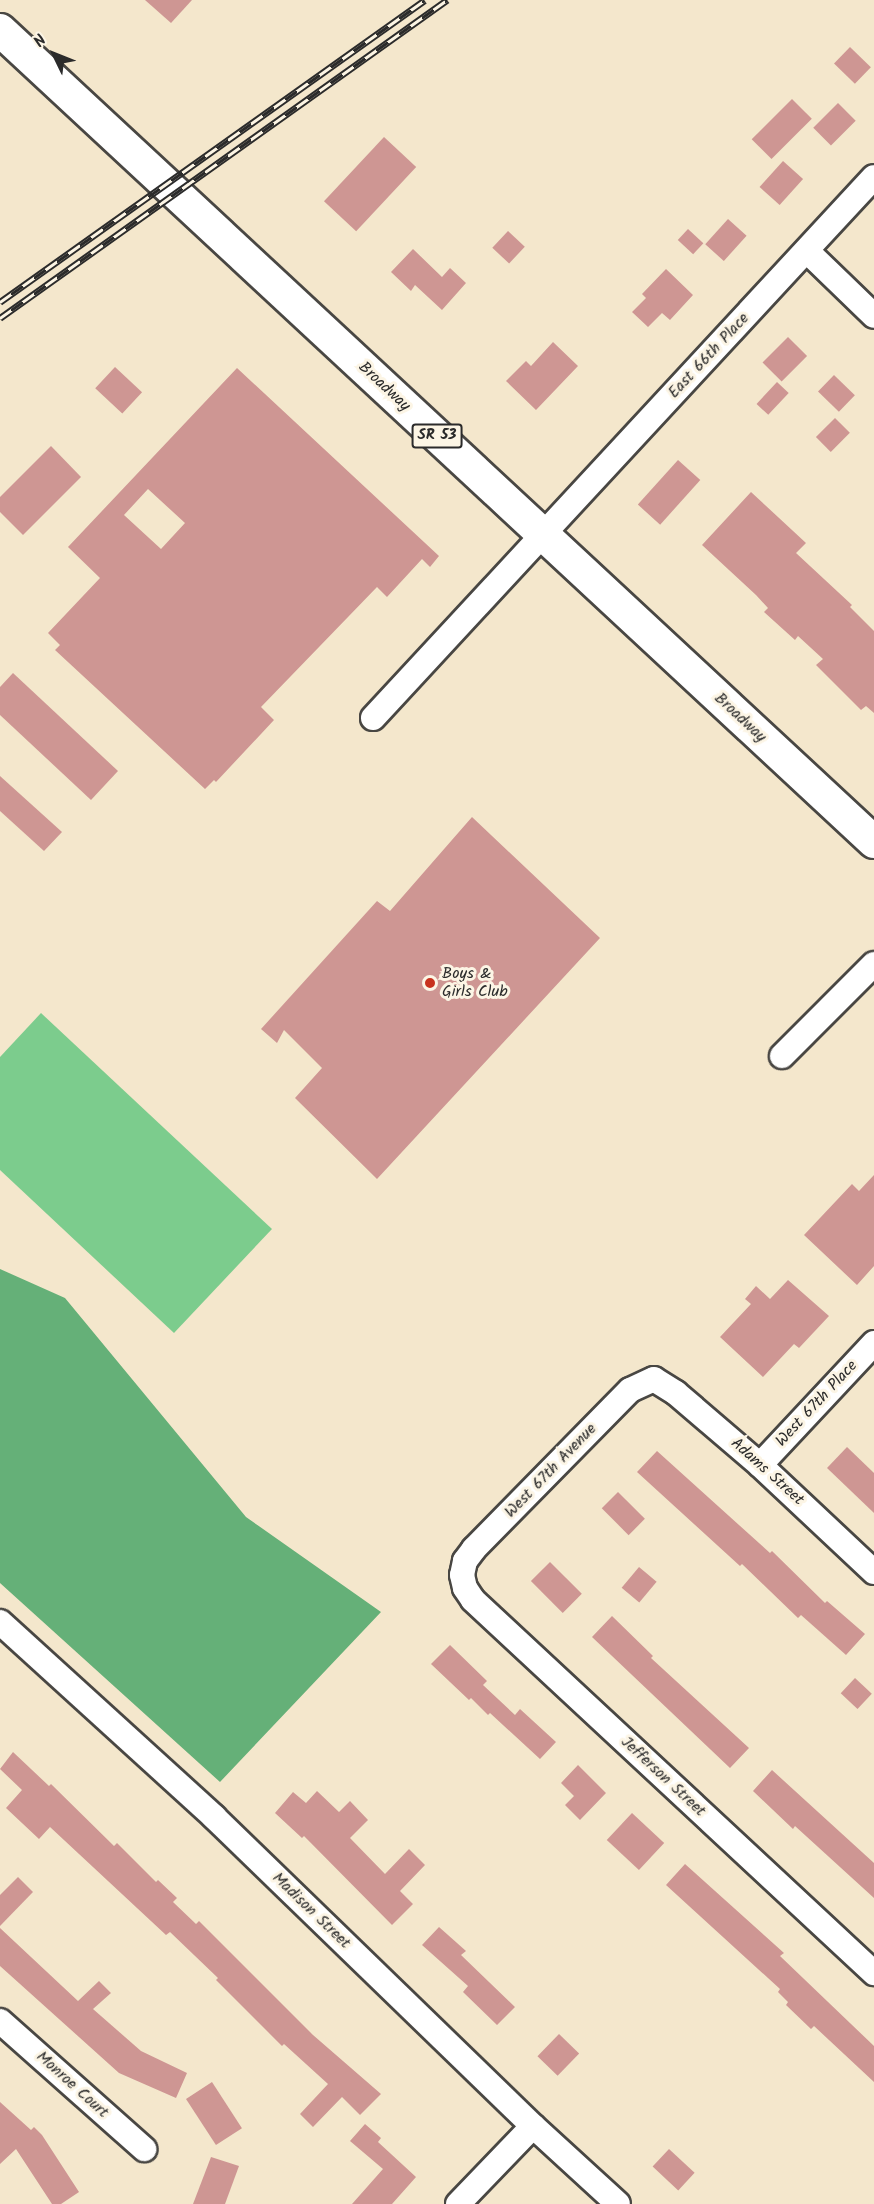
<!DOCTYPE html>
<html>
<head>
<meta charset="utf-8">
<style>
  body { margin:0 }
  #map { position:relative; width:874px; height:2204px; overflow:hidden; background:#f4e7cc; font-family:Kalam,sans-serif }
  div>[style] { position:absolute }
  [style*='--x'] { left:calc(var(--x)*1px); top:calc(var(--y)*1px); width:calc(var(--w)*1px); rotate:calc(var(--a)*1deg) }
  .green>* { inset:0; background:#7ccc8d }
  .forest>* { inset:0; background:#65b078 }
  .building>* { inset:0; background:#ce9693; transform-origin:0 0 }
  .roads { filter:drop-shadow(2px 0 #494743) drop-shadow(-2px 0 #494743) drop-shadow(0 2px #494743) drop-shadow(0 -2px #494743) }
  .minor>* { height:24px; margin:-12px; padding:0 12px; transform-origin:12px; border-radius:12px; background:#fff }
  .major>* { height:32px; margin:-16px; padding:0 16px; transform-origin:16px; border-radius:16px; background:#fff }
  .rail>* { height:7px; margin-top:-3.5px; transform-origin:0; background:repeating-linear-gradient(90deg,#fcf5e5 0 14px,#2b2b2b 0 28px); box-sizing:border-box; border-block:2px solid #2b2b2b }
  .dots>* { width:16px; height:16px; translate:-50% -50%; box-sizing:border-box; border:3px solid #fcf5e5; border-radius:50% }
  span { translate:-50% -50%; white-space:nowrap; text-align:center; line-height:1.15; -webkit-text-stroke:6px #fcf5e5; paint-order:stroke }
  .shield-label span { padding:2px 4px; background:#fcf5e5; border:2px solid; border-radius:4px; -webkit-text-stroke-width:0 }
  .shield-label { font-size:15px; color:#2b2b2b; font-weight:700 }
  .street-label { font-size:16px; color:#2b2b2b }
  .poi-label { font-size:16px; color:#2b2b2b }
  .left { translate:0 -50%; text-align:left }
  .north { position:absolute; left:24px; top:24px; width:60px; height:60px; -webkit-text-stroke:4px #fcf5e5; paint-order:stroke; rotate:313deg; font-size:16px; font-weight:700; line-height:24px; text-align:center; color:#2b2b2b }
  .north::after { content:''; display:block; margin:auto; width:21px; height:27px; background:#2b2b2b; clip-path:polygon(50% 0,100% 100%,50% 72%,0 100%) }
</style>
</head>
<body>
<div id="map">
  <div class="green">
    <i style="clip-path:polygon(41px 1013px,272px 1229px,174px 1333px,0 1170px,0 1057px)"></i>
  </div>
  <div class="forest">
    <i style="clip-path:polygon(0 1269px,65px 1298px,246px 1517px,381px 1612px,220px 1782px,0 1583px)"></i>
  </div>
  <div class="building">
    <i style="clip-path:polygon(145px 0,192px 0,171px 23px)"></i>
    <i style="left:850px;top:47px;width:29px;height:23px;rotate:44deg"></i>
    <i style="left:792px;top:99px;width:28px;height:57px;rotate:45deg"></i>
    <i style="left:838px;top:103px;width:25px;height:35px;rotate:45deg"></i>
    <i style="left:384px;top:137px;width:44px;height:88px;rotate:43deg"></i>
    <i style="left:783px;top:161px;width:27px;height:35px;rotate:42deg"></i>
    <i style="left:728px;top:219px;width:25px;height:34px;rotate:42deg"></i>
    <i style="left:688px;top:229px;width:21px;height:15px;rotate:43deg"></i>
    <i style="left:508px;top:231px;width:23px;height:23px;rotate:43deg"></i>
    <i style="clip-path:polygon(413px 249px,442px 277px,450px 268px,466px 283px,442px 310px,415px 285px,411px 291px,391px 272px)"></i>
    <i style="clip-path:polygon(666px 269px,693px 295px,670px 320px,662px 313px,648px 327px,632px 312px,646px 298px,642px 294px)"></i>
    <i style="left:788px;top:337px;width:27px;height:36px;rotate:45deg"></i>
    <i style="clip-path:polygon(553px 342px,578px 366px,536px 410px,506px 381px,526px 361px,531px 366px)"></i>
    <i style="left:115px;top:367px;width:37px;height:29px;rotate:43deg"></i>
    <i style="clip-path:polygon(evenodd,237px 368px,439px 556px,430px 567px,422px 559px,387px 597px,377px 587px,261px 707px,274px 720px,216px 782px,214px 780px,205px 789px,55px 650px,60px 645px,48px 633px,100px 578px,68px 547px,237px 368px,148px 489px,185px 523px,161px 549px,124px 515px,148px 489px)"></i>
    <i style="left:834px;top:375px;width:29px;height:23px;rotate:44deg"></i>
    <i style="left:777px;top:382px;width:16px;height:30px;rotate:43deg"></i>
    <i style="left:835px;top:418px;width:21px;height:27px;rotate:45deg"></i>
    <i style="clip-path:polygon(51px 446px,81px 477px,23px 535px,0 512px,0 497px)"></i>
    <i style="left:678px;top:460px;width:30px;height:60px;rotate:42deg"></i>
    <i style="clip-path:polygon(751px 492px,806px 543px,796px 553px,852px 605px,850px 607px,874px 631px,874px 713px,866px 706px,861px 710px,816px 665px,823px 659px,798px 636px,795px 640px,764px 612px,768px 608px,756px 595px,702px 545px)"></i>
    <i style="clip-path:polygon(13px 673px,118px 771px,91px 800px,0 715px,0 687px)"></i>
    <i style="clip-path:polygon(0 776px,62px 832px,44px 851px,0 811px)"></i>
    <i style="clip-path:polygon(472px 817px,600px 938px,377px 1179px,295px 1098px,322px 1068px,284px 1030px,277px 1043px,261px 1029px,377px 901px,390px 911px)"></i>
    <i style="clip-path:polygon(874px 1175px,874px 1266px,857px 1285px,804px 1235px,852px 1184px,859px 1191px)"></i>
    <i style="clip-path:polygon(788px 1280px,829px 1316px,799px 1348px,794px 1344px,763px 1377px,720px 1337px,751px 1304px,745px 1299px,756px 1286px,770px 1299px)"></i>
    <i style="clip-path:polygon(847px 1447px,874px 1473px,874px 1513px,827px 1468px)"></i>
    <i style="clip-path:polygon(657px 1451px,770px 1553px,772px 1551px,825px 1603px,827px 1601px,865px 1634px,846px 1655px,801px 1615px,798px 1618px,742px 1564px,740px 1566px,637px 1472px)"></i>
    <i style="left:618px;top:1492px;width:38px;height:23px;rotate:45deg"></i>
    <i style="left:550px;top:1562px;width:45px;height:27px;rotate:45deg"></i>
    <i style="left:639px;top:1567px;width:23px;height:27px;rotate:40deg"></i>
    <i style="clip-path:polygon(612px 1616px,653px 1656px,651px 1658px,749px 1748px,730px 1768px,592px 1637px)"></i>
    <i style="clip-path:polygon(450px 1645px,487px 1681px,483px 1685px,515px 1715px,520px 1709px,556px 1742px,540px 1759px,490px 1713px,488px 1715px,471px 1698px,469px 1700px,431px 1664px)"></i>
    <i style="left:855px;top:1678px;width:23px;height:21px;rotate:43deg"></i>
    <i style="clip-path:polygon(13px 1752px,49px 1786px,51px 1784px,114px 1846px,117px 1843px,156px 1882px,158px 1880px,177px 1898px,173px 1902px,196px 1924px,199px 1921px,313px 2035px,381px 2094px,360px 2115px,342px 2097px,313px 2127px,300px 2114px,328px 2084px,284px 2044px,282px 2046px,216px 1980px,218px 1978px,170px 1932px,166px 1935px,50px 1827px,39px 1839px,6px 1808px,22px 1790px,0 1769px)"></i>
    <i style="clip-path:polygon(578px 1765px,606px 1793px,580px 1820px,565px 1805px,574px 1796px,561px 1783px)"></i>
    <i style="clip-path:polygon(772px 1770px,874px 1863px,874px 1898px,795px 1826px,793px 1829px,753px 1791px)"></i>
    <i style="clip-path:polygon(317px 1791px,339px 1812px,350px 1801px,368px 1820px,350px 1838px,385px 1874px,409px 1849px,425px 1865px,400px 1891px,413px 1904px,392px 1925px,304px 1836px,302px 1838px,275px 1813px,293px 1792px,306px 1803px)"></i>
    <i style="left:632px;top:1813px;width:44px;height:37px;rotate:43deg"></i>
    <i style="clip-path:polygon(685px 1864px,784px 1953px,780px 1956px,874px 2046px,874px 2082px,814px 2026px,811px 2029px,786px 2005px,788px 2002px,778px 1992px,780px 1989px,666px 1885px)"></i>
    <i style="clip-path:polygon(18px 1877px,33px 1892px,0 1926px,0 1895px)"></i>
    <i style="clip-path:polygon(439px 1927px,466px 1951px,461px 1955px,515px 2007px,497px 2025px,463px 1992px,468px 1986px,422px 1945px)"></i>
    <i style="clip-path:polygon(0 1928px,78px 2001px,99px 1981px,111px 1993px,93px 2009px,141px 2051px,187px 2073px,176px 2098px,119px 2073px,0 1966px)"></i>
    <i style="left:559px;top:2034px;width:28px;height:31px;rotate:44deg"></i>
    <i style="left:212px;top:2082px;width:55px;height:31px;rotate:57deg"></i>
    <i style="clip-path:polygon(0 2102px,31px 2130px,34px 2127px,42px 2135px,79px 2192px,61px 2204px,52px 2204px,16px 2149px,0 2164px)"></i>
    <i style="clip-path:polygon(365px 2124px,381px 2138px,378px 2142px,416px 2177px,392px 2204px,352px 2204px,383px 2169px,350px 2141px)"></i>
    <i style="left:669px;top:2149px;width:35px;height:24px;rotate:43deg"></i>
    <i style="clip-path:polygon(211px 2157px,239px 2166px,225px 2204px,193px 2204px)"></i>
  </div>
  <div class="roads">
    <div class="minor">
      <i style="--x:807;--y:251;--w:93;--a:44.1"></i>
      <i style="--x:373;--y:718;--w:737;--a:-47.2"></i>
      <i style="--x:782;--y:1056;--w:130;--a:-45"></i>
      <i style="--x:760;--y:1465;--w:167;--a:-46.9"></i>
      <i style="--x:874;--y:1572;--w:156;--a:-136.8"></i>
      <i style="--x:760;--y:1465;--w:111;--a:-139.4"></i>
      <i style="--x:676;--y:1393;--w:26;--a:-148"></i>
      <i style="--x:654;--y:1379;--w:26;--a:155"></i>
      <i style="--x:630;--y:1390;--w:223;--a:134.5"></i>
      <i style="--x:474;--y:1549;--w:15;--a:127"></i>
      <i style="--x:465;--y:1561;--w:14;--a:102"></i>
      <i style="--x:462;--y:1575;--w:13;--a:77"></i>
      <i style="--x:465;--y:1588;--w:14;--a:56"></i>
      <i style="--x:473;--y:1600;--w:548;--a:42.93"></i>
      <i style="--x:0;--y:1622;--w:290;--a:42.3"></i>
      <i style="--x:214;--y:1817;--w:444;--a:44.1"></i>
      <i style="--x:533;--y:2126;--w:115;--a:42.5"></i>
      <i style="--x:0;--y:2021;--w:193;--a:41.6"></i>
      <i style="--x:458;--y:2204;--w:108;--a:-46.1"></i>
    </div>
    <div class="major">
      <i style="--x:0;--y:30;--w:1193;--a:42.89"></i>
    </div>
  </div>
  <div class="rail">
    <i style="--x:0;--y:302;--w:521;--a:-35.4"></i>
    <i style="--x:0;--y:318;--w:549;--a:-35.43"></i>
  </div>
  <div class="dots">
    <i style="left:430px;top:983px;background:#c8321e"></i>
  </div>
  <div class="shield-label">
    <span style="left:437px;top:436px">SR 53</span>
  </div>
  <div class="street-label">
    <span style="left:709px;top:356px;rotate:-47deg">East 66th Place</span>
    <span style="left:384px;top:387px;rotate:43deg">Broadway</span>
    <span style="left:740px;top:718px;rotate:43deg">Broadway</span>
    <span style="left:817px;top:1404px;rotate:-47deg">West 67th Place</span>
    <span style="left:551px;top:1471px;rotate:-46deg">West 67th Avenue</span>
    <span style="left:767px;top:1472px;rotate:42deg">Adams Street</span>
    <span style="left:663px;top:1777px;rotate:43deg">Jefferson Street</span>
    <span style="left:311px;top:1911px;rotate:44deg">Madison Street</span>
    <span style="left:72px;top:2085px;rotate:42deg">Monroe Court</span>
  </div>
  <div class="poi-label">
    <span class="left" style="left:442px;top:983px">Boys &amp;<br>Girls Club</span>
  </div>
  <div class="north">N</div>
</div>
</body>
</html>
